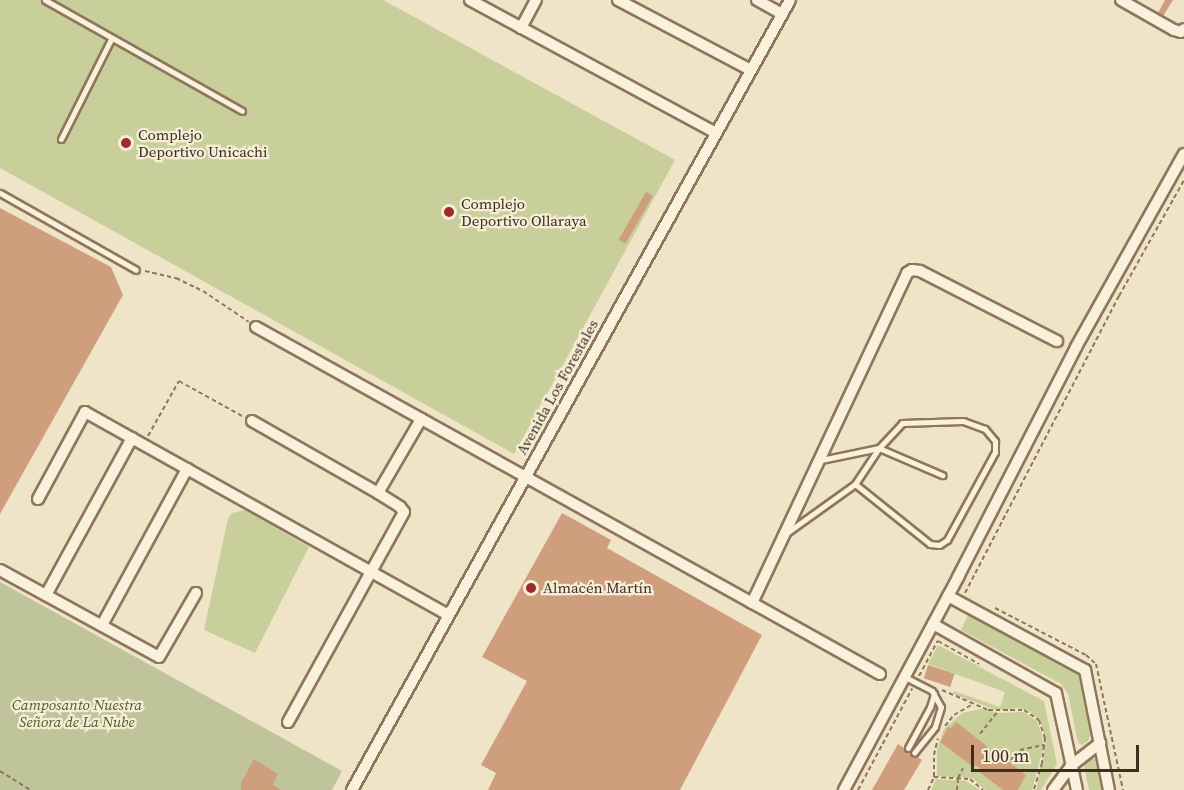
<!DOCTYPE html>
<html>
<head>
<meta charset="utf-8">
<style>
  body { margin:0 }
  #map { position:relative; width:1184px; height:790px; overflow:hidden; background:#f0e4c8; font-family:"Source Serif 4",serif }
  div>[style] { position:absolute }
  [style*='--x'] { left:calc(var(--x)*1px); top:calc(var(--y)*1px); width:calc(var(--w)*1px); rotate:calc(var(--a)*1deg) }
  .green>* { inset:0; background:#c9cf9b }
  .cemetery>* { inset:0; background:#bfc49a }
  .building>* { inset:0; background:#cf9f7d; transform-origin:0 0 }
  .path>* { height:2px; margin-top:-1px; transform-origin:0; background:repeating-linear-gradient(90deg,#8d765c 0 4.5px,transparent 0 7.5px) }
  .roads { filter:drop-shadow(2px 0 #8d765c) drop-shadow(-2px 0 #8d765c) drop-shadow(0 2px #8d765c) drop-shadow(0 -2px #8d765c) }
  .lane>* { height:5px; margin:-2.5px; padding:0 2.5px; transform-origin:2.5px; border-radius:2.5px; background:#faf1dc }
  .street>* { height:10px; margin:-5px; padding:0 5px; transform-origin:5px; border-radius:5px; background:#faf1dc }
  .dots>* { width:16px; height:16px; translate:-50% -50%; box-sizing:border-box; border:3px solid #f7eed8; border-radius:50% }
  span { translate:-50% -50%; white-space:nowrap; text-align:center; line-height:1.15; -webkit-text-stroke:4.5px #f7eed8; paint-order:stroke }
  .poi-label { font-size:15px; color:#3d2e20 }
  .left { translate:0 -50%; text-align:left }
  .street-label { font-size:15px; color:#3d2e20 }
  .park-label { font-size:15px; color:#4d5a26; font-style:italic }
  .scale { position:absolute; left:971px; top:745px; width:168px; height:27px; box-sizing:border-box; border:3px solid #3d2e20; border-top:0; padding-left:8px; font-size:18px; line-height:21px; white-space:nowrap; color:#3d2e20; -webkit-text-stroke:4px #f7eed8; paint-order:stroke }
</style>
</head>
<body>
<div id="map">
  <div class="green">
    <i style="clip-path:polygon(0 0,383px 0,675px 160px,514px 454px,0 168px)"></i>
    <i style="clip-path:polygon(245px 510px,309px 547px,255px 653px,204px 630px,228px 518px,232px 513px)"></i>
    <i style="clip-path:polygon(968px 615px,1079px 674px,1092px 731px,1088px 741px,1082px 745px,1078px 743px,1068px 694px,1061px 684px,961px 630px)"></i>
    <i style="clip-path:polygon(938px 645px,1044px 701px,1057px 764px,1041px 790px,1036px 790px,1046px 742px,1040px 720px,1027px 710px,1017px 708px,996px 710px,953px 694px,954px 691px,1000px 707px,1005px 692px,928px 664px)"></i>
    <i style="clip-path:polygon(981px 709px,999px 713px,1024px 712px,1037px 721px,1042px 735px,1043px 749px,1032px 790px,985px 790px,973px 778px,937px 776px,937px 750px,944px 729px,962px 713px)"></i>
    <i style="clip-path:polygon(1089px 758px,1098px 760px,1104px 790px,1089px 790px,1084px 765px)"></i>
    <i style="clip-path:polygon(936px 779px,966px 781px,980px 790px,931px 790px)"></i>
  </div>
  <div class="cemetery">
    <i style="clip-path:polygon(0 582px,342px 771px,332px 790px,0 790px)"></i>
  </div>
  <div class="building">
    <i style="clip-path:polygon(1165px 0,1173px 0,1163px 16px,1158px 13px)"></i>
    <i style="left:646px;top:192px;width:8px;height:55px;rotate:30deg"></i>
    <i style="clip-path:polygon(0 208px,111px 267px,123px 295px,0 514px)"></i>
    <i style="clip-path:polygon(562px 513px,611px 540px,607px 548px,762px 635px,680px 790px,488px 790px,496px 773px,481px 765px,527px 681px,482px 657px)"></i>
    <i style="left:928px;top:665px;width:28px;height:14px;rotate:18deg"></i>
    <i style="clip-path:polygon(956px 722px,988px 747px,986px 750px,991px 753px,993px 750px,1026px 775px,1018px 790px,1003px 790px,978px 771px,980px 768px,975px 765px,973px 767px,940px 742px,948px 727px,951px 728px)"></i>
    <i style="clip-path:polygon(898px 744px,922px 760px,904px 790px,872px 790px)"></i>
    <i style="clip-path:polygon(254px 759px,278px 774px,273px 785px,281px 790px,241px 790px,241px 783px)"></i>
  </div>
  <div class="path">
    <i style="--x:145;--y:271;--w:32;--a:13"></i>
    <i style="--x:176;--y:278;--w:30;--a:26"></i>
    <i style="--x:203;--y:291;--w:55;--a:34"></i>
    <i style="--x:148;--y:436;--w:63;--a:-60.6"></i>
    <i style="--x:179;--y:381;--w:74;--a:29"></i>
    <i style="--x:965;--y:593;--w:335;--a:-62.6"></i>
    <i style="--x:1119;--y:296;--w:133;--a:-60.7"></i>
    <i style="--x:995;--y:608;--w:102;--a:27.3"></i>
    <i style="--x:1086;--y:655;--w:13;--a:42"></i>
    <i style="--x:1096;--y:664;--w:129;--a:77.9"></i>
    <i style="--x:919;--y:676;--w:40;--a:-62"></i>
    <i style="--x:938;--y:641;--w:47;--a:29.3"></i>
    <i style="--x:942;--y:690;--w:50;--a:23.5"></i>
    <i style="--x:988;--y:710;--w:36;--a:0"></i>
    <i style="--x:1024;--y:710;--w:18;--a:34"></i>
    <i style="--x:1039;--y:720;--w:19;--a:72"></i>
    <i style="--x:1045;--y:738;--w:25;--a:97"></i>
    <i style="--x:1042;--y:763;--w:28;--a:107"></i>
    <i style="--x:945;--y:726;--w:14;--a:-51"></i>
    <i style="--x:954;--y:715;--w:20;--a:-30"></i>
    <i style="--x:980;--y:734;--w:29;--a:-52"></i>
    <i style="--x:1011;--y:760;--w:13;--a:-48"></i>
    <i style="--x:1020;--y:750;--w:25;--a:-12"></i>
    <i style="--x:0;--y:771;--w:36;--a:32"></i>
    <i style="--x:934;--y:777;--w:36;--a:3"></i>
    <i style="--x:970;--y:779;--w:17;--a:40"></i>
    <i style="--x:858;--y:790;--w:115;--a:-61.9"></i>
    <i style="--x:928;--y:790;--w:14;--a:-65"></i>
    <i style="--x:934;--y:777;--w:22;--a:-90"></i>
    <i style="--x:934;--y:755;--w:17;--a:-77"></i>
    <i style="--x:957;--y:790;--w:12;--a:-85"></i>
    <i style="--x:958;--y:778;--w:11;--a:-63"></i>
  </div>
  <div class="roads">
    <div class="lane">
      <i style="--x:45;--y:0;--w:226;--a:29.4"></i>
      <i style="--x:61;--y:139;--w:112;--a:-63.4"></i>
      <i style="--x:0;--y:193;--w:156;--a:29.5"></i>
      <i style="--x:821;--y:460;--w:59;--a:-11.7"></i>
      <i style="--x:879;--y:448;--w:69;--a:23.2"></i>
      <i style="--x:788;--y:532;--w:82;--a:-35.6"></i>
      <i style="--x:855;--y:484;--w:43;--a:-56.3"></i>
      <i style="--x:879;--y:448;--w:34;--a:-47"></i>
      <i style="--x:902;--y:423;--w:61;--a:-1.9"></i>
      <i style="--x:963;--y:421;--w:23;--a:20"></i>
      <i style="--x:985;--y:429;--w:16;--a:50"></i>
      <i style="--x:995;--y:441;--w:11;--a:90"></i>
      <i style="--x:995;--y:452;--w:100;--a:118.6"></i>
      <i style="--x:947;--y:540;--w:9;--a:148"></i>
      <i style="--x:939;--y:545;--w:9;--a:-174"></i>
      <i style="--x:930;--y:544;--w:96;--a:-141.3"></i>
      <i style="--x:905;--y:677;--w:30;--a:27"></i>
      <i style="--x:932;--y:691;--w:18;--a:61"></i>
      <i style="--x:941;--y:707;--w:21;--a:107"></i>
      <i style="--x:935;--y:727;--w:33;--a:129"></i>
      <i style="--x:908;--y:748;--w:47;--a:-61.8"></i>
      <i style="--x:930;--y:707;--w:14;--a:-73"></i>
    </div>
    <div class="street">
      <i style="--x:470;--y:0;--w:280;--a:28.4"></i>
      <i style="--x:618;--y:0;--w:150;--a:27.8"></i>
      <i style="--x:757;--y:0;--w:29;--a:29"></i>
      <i style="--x:1121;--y:0;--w:61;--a:29.5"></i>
      <i style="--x:1174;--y:30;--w:7;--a:16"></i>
      <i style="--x:1181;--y:32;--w:4;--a:-45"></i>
      <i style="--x:521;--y:28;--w:32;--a:-62"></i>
      <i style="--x:256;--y:327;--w:714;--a:29.08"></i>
      <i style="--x:252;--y:421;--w:145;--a:29.7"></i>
      <i style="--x:378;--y:493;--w:26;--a:32"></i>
      <i style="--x:400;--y:507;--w:6;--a:51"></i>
      <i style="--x:404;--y:512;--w:240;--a:118.9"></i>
      <i style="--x:378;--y:493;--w:86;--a:-59.8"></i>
      <i style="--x:38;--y:499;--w:99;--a:-61.6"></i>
      <i style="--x:85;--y:412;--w:416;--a:29.2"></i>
      <i style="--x:0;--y:570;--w:181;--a:28.7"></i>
      <i style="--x:159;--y:657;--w:74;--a:-60"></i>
      <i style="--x:46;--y:595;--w:179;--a:-61.3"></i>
      <i style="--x:948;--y:596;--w:156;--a:28.4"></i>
      <i style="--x:1085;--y:670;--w:122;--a:78.7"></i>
      <i style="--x:752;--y:603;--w:365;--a:-64.8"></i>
      <i style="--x:907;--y:273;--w:6;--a:-31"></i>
      <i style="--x:912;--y:270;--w:8;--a:7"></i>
      <i style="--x:920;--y:271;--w:154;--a:27.1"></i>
      <i style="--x:933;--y:624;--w:141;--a:29.3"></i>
      <i style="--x:1056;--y:693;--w:99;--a:77.8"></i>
      <i style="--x:102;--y:625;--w:178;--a:-61.4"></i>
      <i style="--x:352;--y:790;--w:903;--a:-60.99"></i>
      <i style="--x:844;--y:790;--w:242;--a:-61.8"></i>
      <i style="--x:958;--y:577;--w:259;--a:-62.8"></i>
      <i style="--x:1076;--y:347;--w:221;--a:-60.8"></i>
      <i style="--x:1053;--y:790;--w:31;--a:-53"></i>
      <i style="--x:1072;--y:765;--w:36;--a:-38"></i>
    </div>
  </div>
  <div class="dots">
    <i style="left:126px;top:143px;background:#9e2a2b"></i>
    <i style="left:449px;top:212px;background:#9e2a2b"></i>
    <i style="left:531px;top:588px;background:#9e2a2b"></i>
  </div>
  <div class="poi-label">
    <span class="left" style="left:138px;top:143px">Complejo<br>Deportivo Unicachi</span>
    <span class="left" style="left:461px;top:212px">Complejo<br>Deportivo Ollaraya</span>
    <span class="left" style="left:543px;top:588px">Almacén Martín</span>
  </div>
  <div class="street-label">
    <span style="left:557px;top:387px;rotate:-61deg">Avenida Los Forestales</span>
  </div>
  <div class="park-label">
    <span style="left:77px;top:713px">Camposanto Nuestra<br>Señora de La Nube</span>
  </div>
  <div class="scale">100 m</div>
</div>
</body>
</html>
